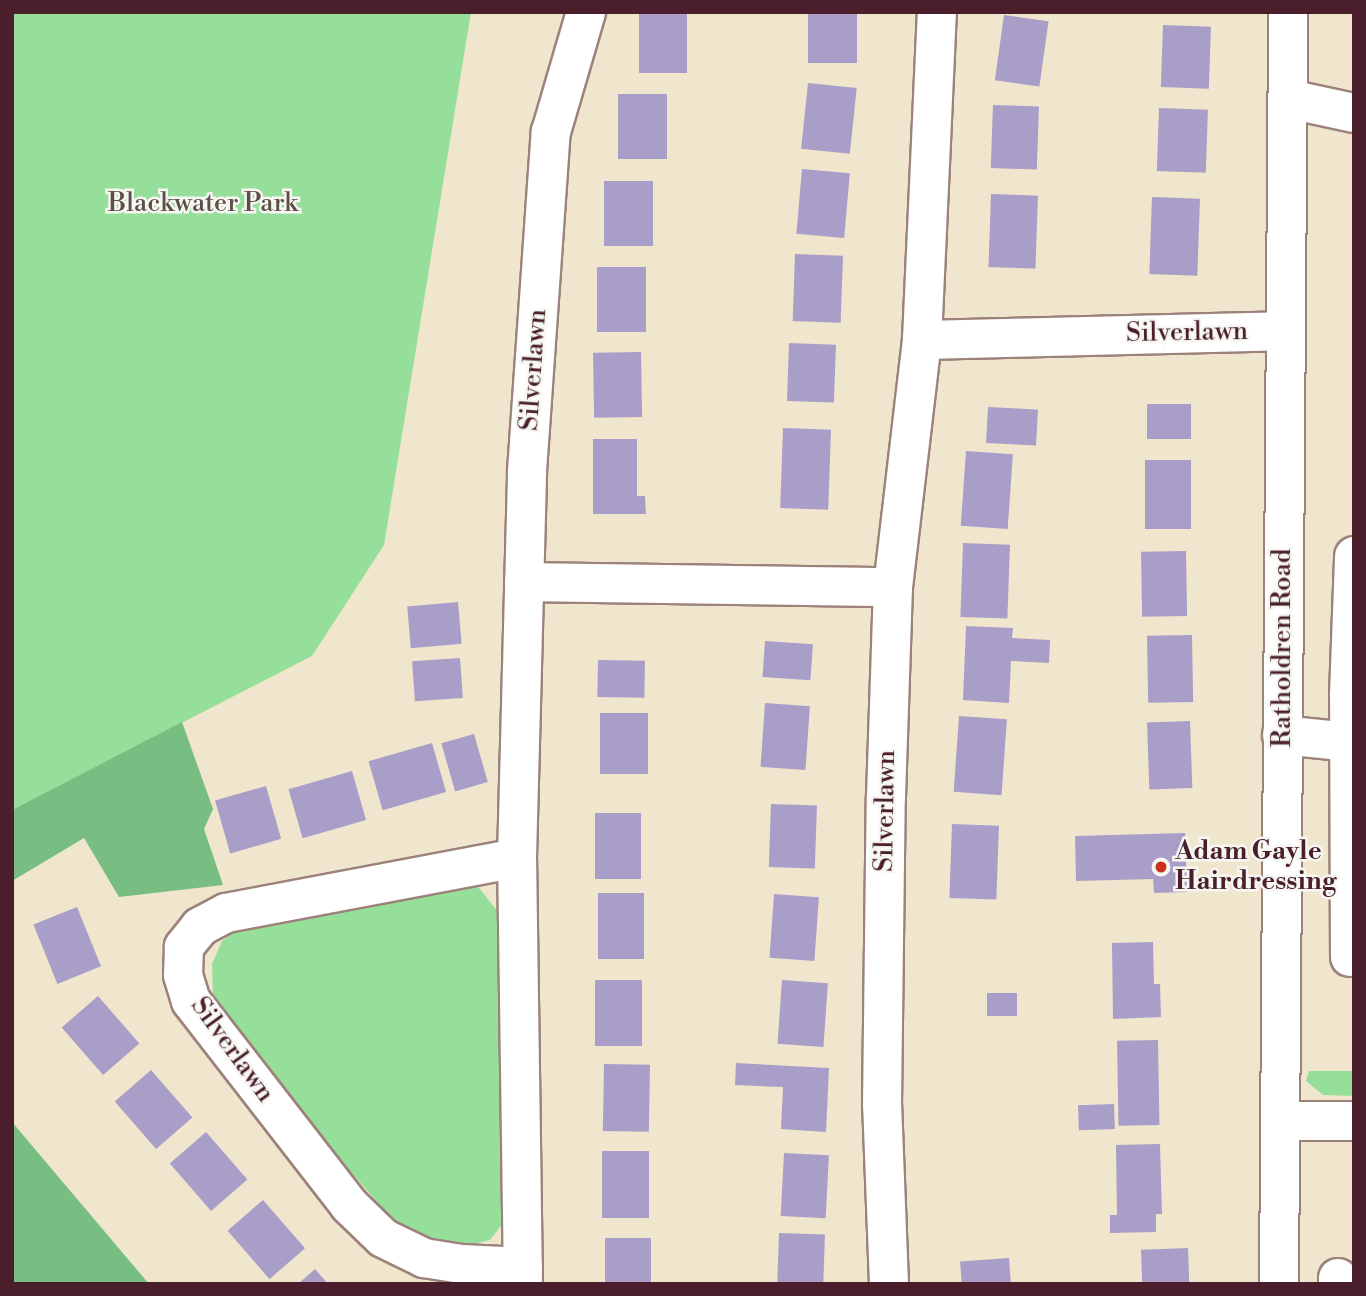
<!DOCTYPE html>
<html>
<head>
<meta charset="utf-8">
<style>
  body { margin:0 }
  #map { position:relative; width:1366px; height:1296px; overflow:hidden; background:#f0e5cd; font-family:"Libre Bodoni",serif }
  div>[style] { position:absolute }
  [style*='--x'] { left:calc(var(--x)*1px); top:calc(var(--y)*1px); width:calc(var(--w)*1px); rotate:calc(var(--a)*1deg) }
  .green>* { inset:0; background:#96df9a }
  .forest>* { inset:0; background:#78be82 }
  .building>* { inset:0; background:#a99ec8; transform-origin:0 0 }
  .roads { filter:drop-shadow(2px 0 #9d827c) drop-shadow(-2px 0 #9d827c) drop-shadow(0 2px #9d827c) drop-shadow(0 -2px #9d827c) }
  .minor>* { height:38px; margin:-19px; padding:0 19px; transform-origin:19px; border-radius:19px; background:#fff }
  .tertiary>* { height:38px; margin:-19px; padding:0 19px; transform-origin:19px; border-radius:19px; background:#fff }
  .dots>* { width:19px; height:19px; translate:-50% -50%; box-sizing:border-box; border:4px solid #f6f6f2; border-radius:50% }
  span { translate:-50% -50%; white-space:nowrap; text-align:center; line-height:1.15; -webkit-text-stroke:5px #f6f6f2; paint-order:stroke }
  .park-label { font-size:26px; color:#5d4f47 }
  .street-label { font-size:26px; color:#4a1f2b }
  .poi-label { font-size:26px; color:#4a1f2b; font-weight:700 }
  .left { translate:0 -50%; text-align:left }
  .frame { position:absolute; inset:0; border:14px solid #4a1f2b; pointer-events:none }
</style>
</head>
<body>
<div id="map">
  <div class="green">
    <i style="clip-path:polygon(12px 12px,471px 12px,384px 545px,312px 656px,12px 810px)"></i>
    <i style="clip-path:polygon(476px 884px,502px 917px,504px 1222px,490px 1240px,465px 1246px,418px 1234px,392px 1219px,238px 1042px,213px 1000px,212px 964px,222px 941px,248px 922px)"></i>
    <i style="clip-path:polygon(1309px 1071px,1354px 1071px,1354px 1096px,1323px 1095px,1306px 1081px)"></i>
  </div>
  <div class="forest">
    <i style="clip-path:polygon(182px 722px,213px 809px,204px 829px,223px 885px,119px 897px,84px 838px,12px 881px,12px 810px)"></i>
    <i style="clip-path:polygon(12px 1122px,149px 1284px,12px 1284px)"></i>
  </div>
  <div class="building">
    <i style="left:639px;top:12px;width:48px;height:61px"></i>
    <i style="left:808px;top:12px;width:49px;height:51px"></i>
    <i style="left:1004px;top:15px;width:45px;height:66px;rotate:8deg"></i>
    <i style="left:1163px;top:25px;width:48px;height:62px;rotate:2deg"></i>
    <i style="left:808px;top:83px;width:49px;height:66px;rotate:6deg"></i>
    <i style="left:618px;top:94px;width:49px;height:65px"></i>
    <i style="left:993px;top:105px;width:46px;height:63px;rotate:2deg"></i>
    <i style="left:1159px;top:108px;width:49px;height:63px;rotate:2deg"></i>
    <i style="left:802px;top:169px;width:48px;height:65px;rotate:5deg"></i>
    <i style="left:604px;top:181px;width:49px;height:65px"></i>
    <i style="left:991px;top:194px;width:47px;height:73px;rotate:2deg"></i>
    <i style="left:1152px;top:197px;width:48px;height:77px;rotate:2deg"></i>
    <i style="left:795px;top:254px;width:48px;height:67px;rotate:2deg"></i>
    <i style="left:597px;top:267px;width:49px;height:65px"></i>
    <i style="left:789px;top:343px;width:47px;height:58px;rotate:2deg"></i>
    <i style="left:641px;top:352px;width:65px;height:48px;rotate:89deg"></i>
    <i style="left:1147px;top:404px;width:44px;height:35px"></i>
    <i style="left:988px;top:407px;width:50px;height:36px;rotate:3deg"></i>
    <i style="left:783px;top:428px;width:48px;height:80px;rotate:2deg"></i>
    <i style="clip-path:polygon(593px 439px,637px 439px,637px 496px,645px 496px,646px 514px,593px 514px)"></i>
    <i style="left:966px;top:451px;width:47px;height:75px;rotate:4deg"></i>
    <i style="left:1145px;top:460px;width:46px;height:69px"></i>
    <i style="left:963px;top:543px;width:47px;height:74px;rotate:2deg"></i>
    <i style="left:1186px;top:551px;width:65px;height:45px;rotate:89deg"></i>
    <i style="left:458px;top:602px;width:42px;height:51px;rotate:85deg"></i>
    <i style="clip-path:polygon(966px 626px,1013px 628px,1012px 638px,1050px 640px,1049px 663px,1011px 661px,1009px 703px,963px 700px)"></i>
    <i style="left:1192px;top:635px;width:67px;height:45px;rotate:89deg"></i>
    <i style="left:765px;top:641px;width:48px;height:36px;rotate:4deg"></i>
    <i style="left:460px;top:658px;width:40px;height:48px;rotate:86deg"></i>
    <i style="left:598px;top:660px;width:47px;height:37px;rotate:1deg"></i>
    <i style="left:765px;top:703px;width:45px;height:64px;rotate:4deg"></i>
    <i style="left:600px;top:713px;width:48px;height:61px"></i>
    <i style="left:959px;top:716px;width:48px;height:76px;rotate:4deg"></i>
    <i style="left:1190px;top:721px;width:67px;height:43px;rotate:88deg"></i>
    <i style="left:474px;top:734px;width:50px;height:34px;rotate:74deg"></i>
    <i style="left:432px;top:743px;width:51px;height:66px;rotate:74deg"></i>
    <i style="left:352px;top:771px;width:51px;height:66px;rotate:74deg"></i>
    <i style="left:266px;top:786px;width:55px;height:53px;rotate:74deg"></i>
    <i style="left:771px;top:804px;width:46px;height:63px;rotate:2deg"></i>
    <i style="left:595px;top:813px;width:46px;height:66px"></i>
    <i style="left:952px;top:824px;width:47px;height:74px;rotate:2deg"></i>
    <i style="clip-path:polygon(1185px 833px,1187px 892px,1154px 893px,1153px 879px,1076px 881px,1075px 836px)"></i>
    <i style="left:598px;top:893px;width:46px;height:66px"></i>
    <i style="left:774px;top:894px;width:45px;height:64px;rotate:4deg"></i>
    <i style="left:77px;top:907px;width:64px;height:47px;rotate:68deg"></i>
    <i style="clip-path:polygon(1153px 942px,1154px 984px,1160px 984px,1161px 1017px,1113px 1019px,1112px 943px)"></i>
    <i style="left:595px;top:980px;width:47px;height:66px"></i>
    <i style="left:782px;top:980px;width:46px;height:64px;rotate:4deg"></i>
    <i style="left:987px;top:993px;width:30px;height:23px"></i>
    <i style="left:98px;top:996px;width:63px;height:48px;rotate:49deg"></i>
    <i style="left:1158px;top:1040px;width:85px;height:41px;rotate:89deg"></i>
    <i style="clip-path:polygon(736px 1063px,829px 1068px,826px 1132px,781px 1129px,783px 1087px,735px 1085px)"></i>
    <i style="left:604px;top:1064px;width:46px;height:67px;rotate:1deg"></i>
    <i style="left:151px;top:1070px;width:63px;height:48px;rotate:49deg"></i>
    <i style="left:1114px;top:1104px;width:25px;height:36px;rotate:88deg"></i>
    <i style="left:206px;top:1132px;width:63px;height:48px;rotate:49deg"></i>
    <i style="clip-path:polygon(1160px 1144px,1162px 1214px,1156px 1214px,1156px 1232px,1110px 1233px,1110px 1215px,1117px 1215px,1116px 1145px)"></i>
    <i style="left:602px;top:1151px;width:47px;height:67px"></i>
    <i style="left:784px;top:1153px;width:45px;height:63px;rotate:3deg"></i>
    <i style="left:263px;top:1200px;width:64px;height:47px;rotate:49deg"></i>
    <i style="left:779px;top:1233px;width:46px;height:51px;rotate:2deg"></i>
    <i style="left:605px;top:1238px;width:46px;height:46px"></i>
    <i style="left:1188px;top:1248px;width:36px;height:47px;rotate:88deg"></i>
    <i style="left:1009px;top:1258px;width:26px;height:49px;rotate:86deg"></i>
    <i style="clip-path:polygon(315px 1269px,328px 1284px,298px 1284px)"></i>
  </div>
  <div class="roads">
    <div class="minor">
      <i style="--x:1289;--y:99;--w:66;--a:12.2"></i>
      <i style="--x:922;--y:340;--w:362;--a:-1.4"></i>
      <i style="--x:524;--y:582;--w:369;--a:0.8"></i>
      <i style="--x:1282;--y:735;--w:68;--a:5.9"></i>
      <i style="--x:517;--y:858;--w:296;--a:169.3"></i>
      <i style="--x:226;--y:913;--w:30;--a:152"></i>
      <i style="--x:200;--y:927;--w:26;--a:129"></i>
      <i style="--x:184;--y:947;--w:28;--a:92"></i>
      <i style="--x:183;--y:975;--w:27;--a:73"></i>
      <i style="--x:191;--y:1001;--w:258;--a:52.2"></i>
      <i style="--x:349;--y:1205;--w:47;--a:44.1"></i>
      <i style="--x:383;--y:1238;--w:46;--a:26"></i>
      <i style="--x:424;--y:1258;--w:38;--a:9"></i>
      <i style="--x:462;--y:1264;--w:61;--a:2.8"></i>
      <i style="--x:1350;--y:957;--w:262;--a:-90.2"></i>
      <i style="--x:1349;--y:695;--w:139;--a:-87.9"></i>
      <i style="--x:1280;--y:1121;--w:74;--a:0"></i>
      <i style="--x:523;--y:1284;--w:426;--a:-90.8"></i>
      <i style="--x:517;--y:858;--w:387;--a:-88.5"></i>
      <i style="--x:527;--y:471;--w:340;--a:-86"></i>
      <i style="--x:551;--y:132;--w:125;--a:-73.7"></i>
      <i style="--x:889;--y:1284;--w:179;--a:-92.2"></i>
      <i style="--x:882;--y:1105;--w:308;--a:-89.3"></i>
      <i style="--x:886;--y:797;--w:210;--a:-88.1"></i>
      <i style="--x:893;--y:587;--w:249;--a:-83.3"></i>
      <i style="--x:922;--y:340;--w:328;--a:-87.4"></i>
      <i style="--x:1338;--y:1284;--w:6;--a:-90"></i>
    </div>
    <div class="tertiary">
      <i style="--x:1279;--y:1284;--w:1272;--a:-89.59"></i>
    </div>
  </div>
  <div class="dots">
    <i style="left:1161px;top:867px;background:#c8321e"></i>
  </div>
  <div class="park-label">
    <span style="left:203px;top:204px">Blackwater Park</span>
  </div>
  <div class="street-label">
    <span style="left:1187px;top:333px;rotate:-1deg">Silverlawn</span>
    <span style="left:534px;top:370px;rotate:-86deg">Silverlawn</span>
    <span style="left:1283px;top:648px;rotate:-90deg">Ratholdren Road</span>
    <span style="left:886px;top:811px;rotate:-89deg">Silverlawn</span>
    <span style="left:232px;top:1050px;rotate:54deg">Silverlawn</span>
  </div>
  <div class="poi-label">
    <span class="left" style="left:1175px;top:867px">Adam Gayle<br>Hairdressing</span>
  </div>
  <div class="frame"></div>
</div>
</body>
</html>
